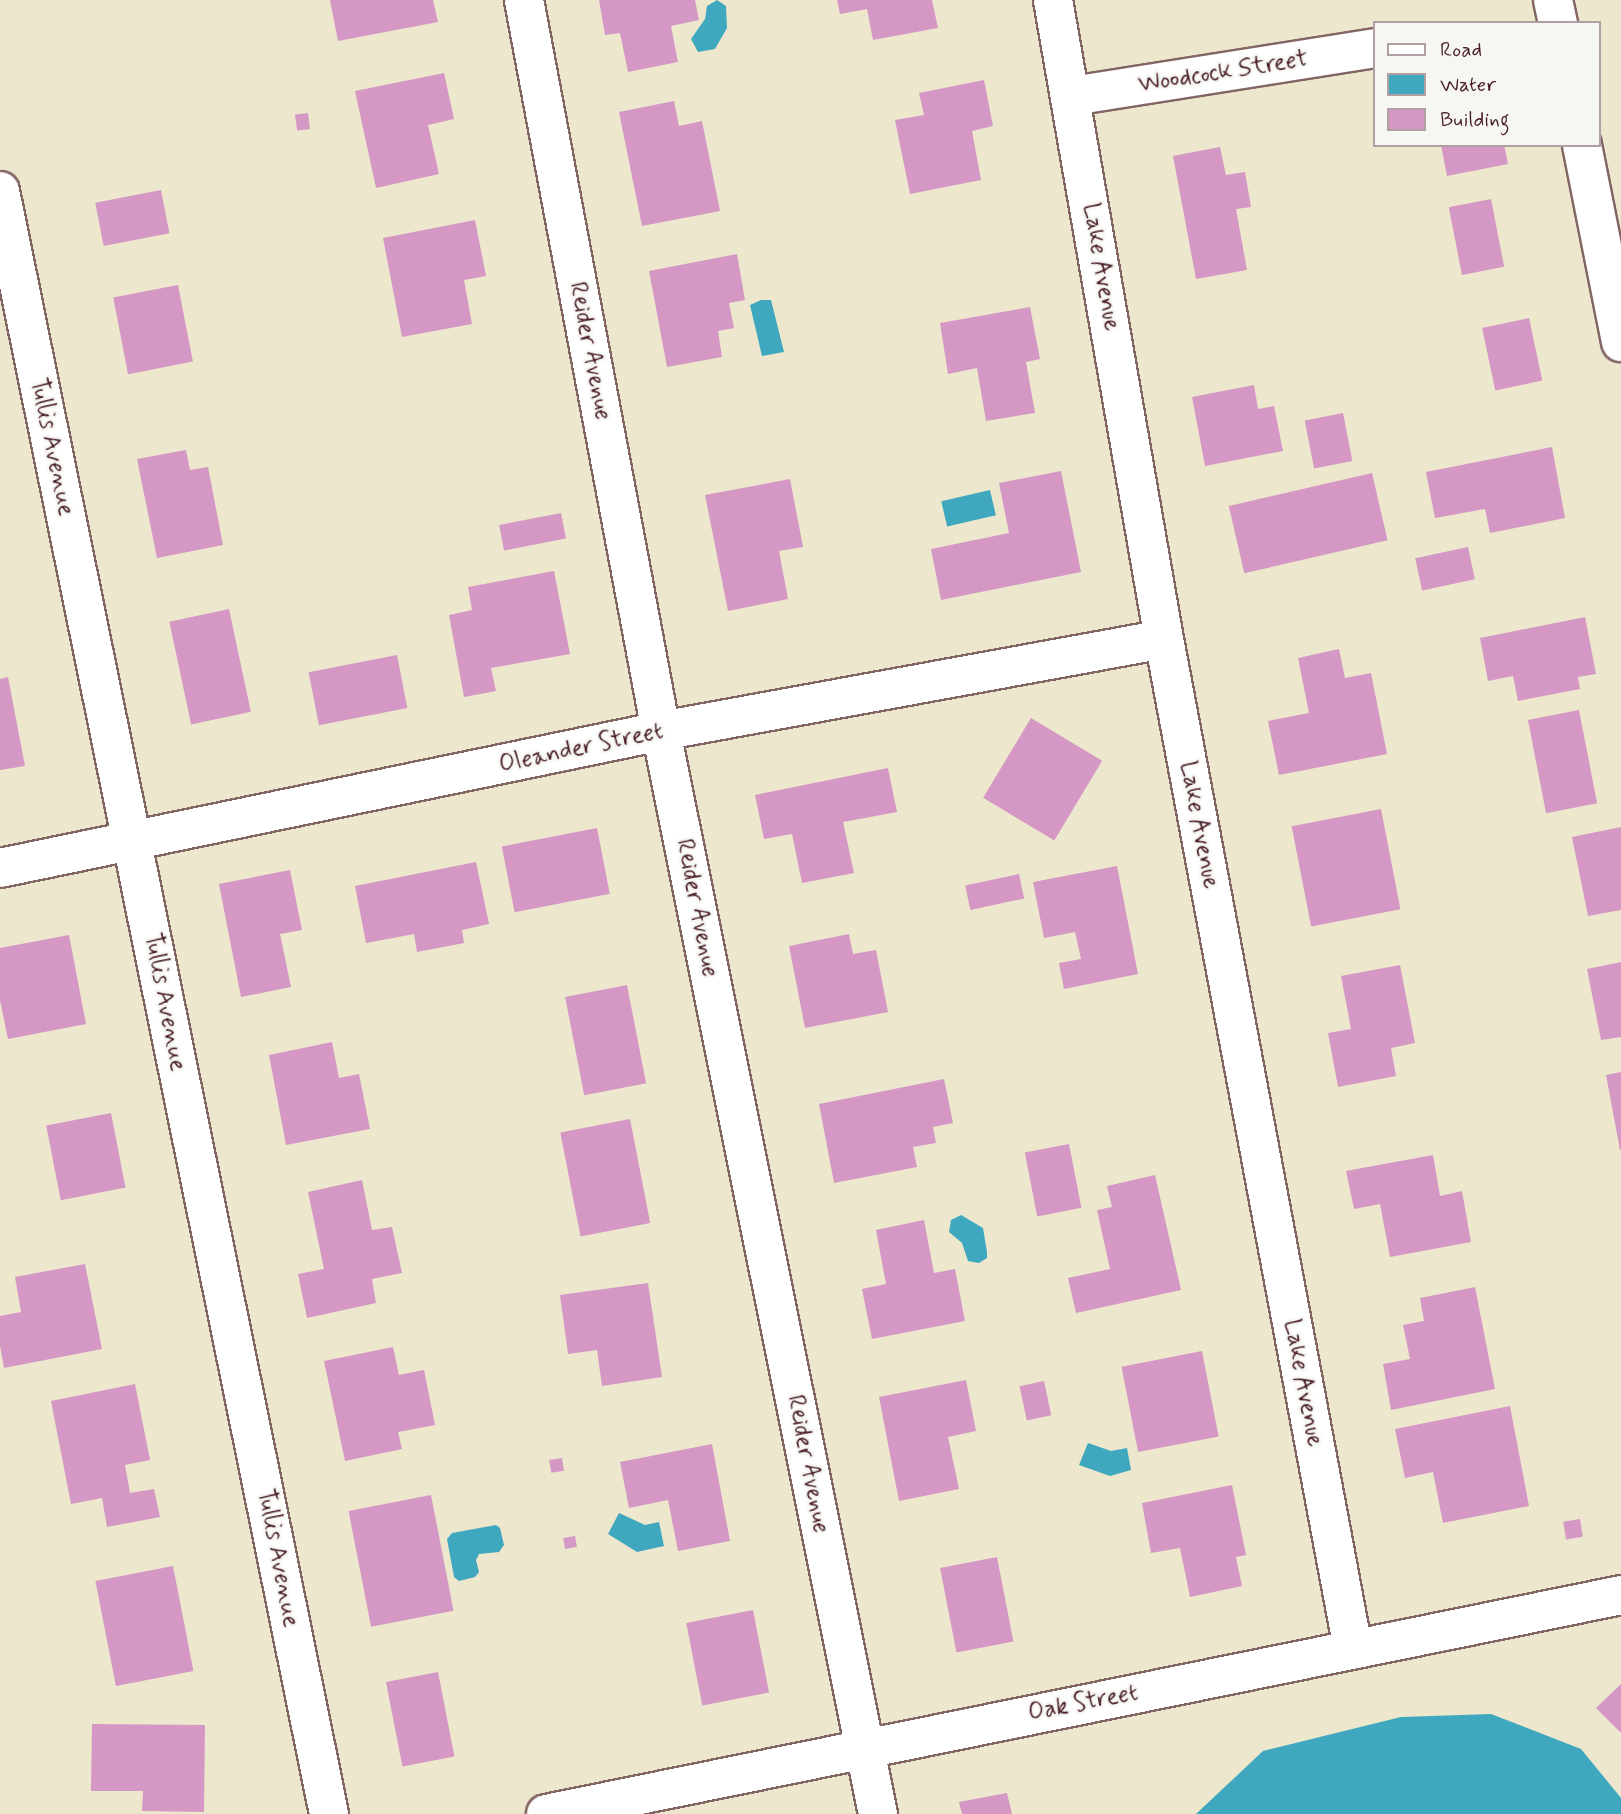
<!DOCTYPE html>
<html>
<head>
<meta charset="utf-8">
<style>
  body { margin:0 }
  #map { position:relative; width:1621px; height:1814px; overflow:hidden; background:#ece7cd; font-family:Mynerve,sans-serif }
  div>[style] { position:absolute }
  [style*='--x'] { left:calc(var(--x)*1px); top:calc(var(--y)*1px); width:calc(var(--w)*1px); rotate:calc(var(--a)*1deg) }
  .water>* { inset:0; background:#3fa8bf; transform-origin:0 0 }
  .building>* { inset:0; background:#d598c4; transform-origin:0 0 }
  .roads { filter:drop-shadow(2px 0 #836564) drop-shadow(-2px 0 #836564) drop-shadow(0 2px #836564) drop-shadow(0 -2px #836564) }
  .minor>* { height:38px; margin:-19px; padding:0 19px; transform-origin:19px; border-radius:19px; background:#fff }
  span { translate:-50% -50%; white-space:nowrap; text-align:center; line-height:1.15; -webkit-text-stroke:5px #f6f6f2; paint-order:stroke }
  .street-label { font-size:24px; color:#4a1f2b }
  .legend { position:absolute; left:1373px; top:21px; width:228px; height:126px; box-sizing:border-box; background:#f6f6f2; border:2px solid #b1a0a2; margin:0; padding:9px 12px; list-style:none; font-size:21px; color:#4a1f2b }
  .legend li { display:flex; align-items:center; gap:14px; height:35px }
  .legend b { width:35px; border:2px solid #b1a0a2 }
</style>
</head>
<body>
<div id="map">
  <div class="water">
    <i style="clip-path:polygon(717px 0,726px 6px,727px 28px,715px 49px,698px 52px,691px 39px,705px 19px,707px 6px)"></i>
    <i style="clip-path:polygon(761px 300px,771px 300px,784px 352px,762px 356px,750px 305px)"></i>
    <i style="left:990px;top:490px;width:26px;height:50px;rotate:77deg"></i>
    <i style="clip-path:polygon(961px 1215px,983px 1228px,987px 1252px,987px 1258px,979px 1263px,968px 1261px,962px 1243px,949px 1232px,951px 1220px)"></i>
    <i style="clip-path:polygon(1088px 1443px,1111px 1451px,1127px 1448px,1131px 1470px,1110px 1476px,1079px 1465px)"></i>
    <i style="clip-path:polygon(619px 1513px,645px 1525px,659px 1522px,664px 1546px,637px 1552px,608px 1534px)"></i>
    <i style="clip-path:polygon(496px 1525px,500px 1528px,504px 1545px,499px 1552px,479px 1554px,476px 1560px,479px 1572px,475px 1577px,459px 1581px,454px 1577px,447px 1539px,452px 1533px)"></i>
    <i style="clip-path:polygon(1491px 1714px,1581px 1749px,1621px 1798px,1621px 1814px,1196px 1814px,1263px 1751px,1401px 1717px)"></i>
  </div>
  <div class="building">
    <i style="clip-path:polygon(330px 0,433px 0,438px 22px,338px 41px)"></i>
    <i style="clip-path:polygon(599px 0,695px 0,699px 20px,671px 26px,678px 62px,628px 72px,620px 33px,605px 35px)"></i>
    <i style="clip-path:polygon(837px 0,932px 0,938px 28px,873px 40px,867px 9px,840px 14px)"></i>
    <i style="clip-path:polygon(444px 73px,454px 119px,428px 125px,439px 174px,376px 188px,355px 91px)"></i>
    <i style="clip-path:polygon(984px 80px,993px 126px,972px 131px,981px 180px,910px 194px,895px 120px,924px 115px,919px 93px)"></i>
    <i style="clip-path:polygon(674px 101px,679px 126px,702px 121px,720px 211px,642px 226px,619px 112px)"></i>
    <i style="left:308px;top:113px;width:16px;height:13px;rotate:83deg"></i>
    <i style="clip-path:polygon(1441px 145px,1504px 145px,1508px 164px,1447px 176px)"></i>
    <i style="clip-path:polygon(1220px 147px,1226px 175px,1245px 172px,1251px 207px,1236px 209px,1247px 270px,1196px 279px,1173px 156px)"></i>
    <i style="left:161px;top:190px;width:44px;height:67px;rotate:79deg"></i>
    <i style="left:1491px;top:199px;width:69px;height:43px;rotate:79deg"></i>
    <i style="clip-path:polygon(475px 220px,486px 276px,464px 280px,472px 324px,402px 337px,383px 238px)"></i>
    <i style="clip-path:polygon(737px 254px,745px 300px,729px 303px,734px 328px,718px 331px,722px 357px,667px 367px,649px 271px)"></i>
    <i style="left:178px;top:285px;width:78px;height:66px;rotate:79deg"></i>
    <i style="clip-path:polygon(1030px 307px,1040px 359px,1026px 362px,1035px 413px,986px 421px,977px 368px,948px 374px,940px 323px)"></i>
    <i style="left:1529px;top:318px;width:64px;height:48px;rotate:78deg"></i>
    <i style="clip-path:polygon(1254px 385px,1258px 409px,1274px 406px,1283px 451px,1205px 466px,1192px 397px)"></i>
    <i style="left:1343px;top:413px;width:49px;height:39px;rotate:79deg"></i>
    <i style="clip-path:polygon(1552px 447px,1565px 518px,1490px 533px,1485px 509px,1435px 518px,1426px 472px)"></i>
    <i style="clip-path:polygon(186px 450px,190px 470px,208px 467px,223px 545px,157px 558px,137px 459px)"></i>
    <i style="clip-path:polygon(1061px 471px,1081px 572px,941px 600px,931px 549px,1009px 533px,999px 483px)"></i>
    <i style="left:1372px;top:473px;width:69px;height:147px;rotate:77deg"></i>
    <i style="clip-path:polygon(790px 479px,803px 547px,779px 551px,788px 599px,728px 611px,705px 495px)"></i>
    <i style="left:561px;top:513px;width:26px;height:63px;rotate:79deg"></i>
    <i style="left:1468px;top:547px;width:33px;height:54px;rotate:78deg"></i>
    <i style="clip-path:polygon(554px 571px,570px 654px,491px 668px,496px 691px,464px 697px,449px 615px,472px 610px,468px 587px)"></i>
    <i style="left:229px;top:609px;width:105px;height:61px;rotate:78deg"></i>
    <i style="clip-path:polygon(1585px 617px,1596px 674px,1578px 677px,1580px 689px,1518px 701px,1513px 676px,1488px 681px,1480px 638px)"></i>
    <i style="clip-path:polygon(1339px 649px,1345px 678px,1371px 673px,1387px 754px,1279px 775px,1268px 721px,1309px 713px,1298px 658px)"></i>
    <i style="left:397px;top:655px;width:54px;height:90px;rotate:79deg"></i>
    <i style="clip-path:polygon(8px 677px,25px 766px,0 770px,0 679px)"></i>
    <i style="left:1579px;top:710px;width:95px;height:52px;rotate:79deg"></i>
    <i style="left:1031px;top:718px;width:83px;height:93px;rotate:31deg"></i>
    <i style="clip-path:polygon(888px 768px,897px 812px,843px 822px,854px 873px,802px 883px,792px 834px,764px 839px,755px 795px)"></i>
    <i style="left:1381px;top:809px;width:102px;height:91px;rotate:79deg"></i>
    <i style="clip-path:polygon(1621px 827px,1621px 910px,1588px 916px,1572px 837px)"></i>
    <i style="left:597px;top:828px;width:67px;height:97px;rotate:79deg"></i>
    <i style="clip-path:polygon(476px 862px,489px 924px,462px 930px,464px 943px,417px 952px,414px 934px,366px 943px,355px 886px)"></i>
    <i style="clip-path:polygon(1117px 866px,1138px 974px,1064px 989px,1059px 963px,1081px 959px,1075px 932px,1044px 938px,1033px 882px)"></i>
    <i style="clip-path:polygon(290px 870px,302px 930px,280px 934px,291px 987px,241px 997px,219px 884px)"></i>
    <i style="left:1019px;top:874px;width:25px;height:55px;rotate:78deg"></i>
    <i style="clip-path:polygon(849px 934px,853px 954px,876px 950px,888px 1012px,805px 1028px,789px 946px)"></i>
    <i style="clip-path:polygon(69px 935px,86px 1024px,8px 1039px,0 1000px,0 948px)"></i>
    <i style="clip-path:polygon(1621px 962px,1621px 1037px,1601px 1040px,1587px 969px)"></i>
    <i style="clip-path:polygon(1400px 965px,1415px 1043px,1391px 1048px,1396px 1076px,1338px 1087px,1328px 1033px,1351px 1029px,1341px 976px)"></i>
    <i style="left:627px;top:985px;width:100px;height:63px;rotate:79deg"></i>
    <i style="clip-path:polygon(332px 1042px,339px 1078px,359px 1074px,370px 1129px,286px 1145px,269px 1055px)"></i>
    <i style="clip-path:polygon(1621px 1072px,1621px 1150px,1620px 1150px,1606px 1075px)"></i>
    <i style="clip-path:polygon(944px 1079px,953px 1123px,933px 1127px,936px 1143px,913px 1147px,917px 1167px,834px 1183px,819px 1104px)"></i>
    <i style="left:111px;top:1113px;width:76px;height:66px;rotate:79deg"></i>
    <i style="left:630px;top:1119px;width:106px;height:71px;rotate:79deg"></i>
    <i style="left:1069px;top:1144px;width:65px;height:45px;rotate:79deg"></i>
    <i style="clip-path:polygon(1433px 1155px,1440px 1196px,1462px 1191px,1471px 1242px,1390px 1257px,1380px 1204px,1354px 1209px,1346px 1171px)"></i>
    <i style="clip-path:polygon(1155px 1175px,1181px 1290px,1076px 1313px,1068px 1278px,1110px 1269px,1097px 1210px,1112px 1207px,1107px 1186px)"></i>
    <i style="clip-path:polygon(362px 1180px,372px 1230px,392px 1227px,402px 1273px,372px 1279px,376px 1303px,307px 1318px,298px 1274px,324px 1269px,308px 1192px)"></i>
    <i style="clip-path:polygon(924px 1220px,934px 1273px,955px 1269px,965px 1321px,872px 1339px,862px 1289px,886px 1284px,876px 1230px)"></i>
    <i style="clip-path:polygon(85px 1264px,102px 1349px,4px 1368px,0 1346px,0 1316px,21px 1312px,15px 1277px)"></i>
    <i style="clip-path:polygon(648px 1283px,662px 1377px,602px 1386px,597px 1350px,568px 1354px,560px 1295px)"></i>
    <i style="clip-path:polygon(1475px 1287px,1495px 1389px,1391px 1410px,1383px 1364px,1410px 1359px,1403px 1325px,1424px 1321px,1420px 1298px)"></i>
    <i style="clip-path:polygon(393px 1347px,399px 1375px,424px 1370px,435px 1425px,398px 1432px,402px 1449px,345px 1461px,324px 1361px)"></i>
    <i style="left:1202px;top:1351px;width:87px;height:82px;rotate:79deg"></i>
    <i style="clip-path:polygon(966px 1380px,976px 1431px,948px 1437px,959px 1489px,899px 1501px,879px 1397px)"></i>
    <i style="left:1044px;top:1381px;width:35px;height:25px;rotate:78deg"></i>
    <i style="clip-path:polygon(135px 1384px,150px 1460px,125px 1465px,130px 1493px,154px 1489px,160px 1517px,107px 1527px,102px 1498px,71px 1504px,51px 1401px)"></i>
    <i style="clip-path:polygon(1510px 1406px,1529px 1506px,1443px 1523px,1433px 1472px,1405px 1478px,1395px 1429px)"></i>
    <i style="clip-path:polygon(712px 1444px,730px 1541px,678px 1551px,668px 1500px,629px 1508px,620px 1462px)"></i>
    <i style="left:562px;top:1458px;width:13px;height:13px;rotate:81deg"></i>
    <i style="clip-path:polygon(1232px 1485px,1246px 1555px,1236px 1557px,1242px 1586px,1190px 1597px,1180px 1548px,1151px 1553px,1142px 1503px)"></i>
    <i style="left:431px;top:1495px;width:118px;height:84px;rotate:79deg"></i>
    <i style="left:1580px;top:1519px;width:18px;height:17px;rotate:81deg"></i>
    <i style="left:575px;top:1536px;width:11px;height:12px;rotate:80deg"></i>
    <i style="left:997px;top:1557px;width:86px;height:58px;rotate:79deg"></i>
    <i style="left:173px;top:1566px;width:107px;height:79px;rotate:79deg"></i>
    <i style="left:753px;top:1610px;width:84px;height:68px;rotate:79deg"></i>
    <i style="left:438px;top:1672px;width:86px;height:53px;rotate:79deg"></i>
    <i style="clip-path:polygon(1621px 1684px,1621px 1733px,1596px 1708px)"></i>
    <i style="clip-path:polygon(92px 1724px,205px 1725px,204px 1812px,142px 1811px,143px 1791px,91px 1791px)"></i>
    <i style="clip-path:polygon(1007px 1793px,1012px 1814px,962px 1814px,959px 1802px)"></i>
  </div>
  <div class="roads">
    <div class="minor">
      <i style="--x:524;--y:0;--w:744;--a:79.39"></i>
      <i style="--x:661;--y:731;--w:1105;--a:78.67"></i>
      <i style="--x:1053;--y:0;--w:649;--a:80.15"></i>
      <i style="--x:1164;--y:639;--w:1028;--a:79.4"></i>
      <i style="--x:1553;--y:0;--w:24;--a:78"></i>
      <i style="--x:1072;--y:96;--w:306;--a:-9"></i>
      <i style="--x:1582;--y:145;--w:201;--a:78.8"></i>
      <i style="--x:0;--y:191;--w:1656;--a:78.54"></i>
      <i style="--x:0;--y:868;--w:675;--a:-11.71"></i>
      <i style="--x:661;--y:731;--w:511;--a:-10.36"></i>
      <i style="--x:546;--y:1814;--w:1097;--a:-11.51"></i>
    </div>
  </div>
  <div class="street-label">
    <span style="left:1223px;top:72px;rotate:-9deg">Woodcock Street</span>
    <span style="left:1101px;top:267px;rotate:80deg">Lake Avenue</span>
    <span style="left:590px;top:351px;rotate:79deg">Reider Avenue</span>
    <span style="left:52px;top:447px;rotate:78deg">Tullis Avenue</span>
    <span style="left:581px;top:748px;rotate:-12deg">Oleander Street</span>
    <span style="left:1199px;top:825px;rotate:79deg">Lake Avenue</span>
    <span style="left:697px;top:908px;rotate:79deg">Reider Avenue</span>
    <span style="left:165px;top:1002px;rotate:79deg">Tullis Avenue</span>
    <span style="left:1303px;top:1383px;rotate:79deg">Lake Avenue</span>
    <span style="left:808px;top:1464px;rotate:79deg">Reider Avenue</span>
    <span style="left:278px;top:1558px;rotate:79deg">Tullis Avenue</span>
    <span style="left:1083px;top:1703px;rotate:-11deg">Oak Street</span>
  </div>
  <ul class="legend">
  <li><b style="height:9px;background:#fff"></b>Road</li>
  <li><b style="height:19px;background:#3fa8bf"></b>Water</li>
  <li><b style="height:19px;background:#d598c4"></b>Building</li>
  </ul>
</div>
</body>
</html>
